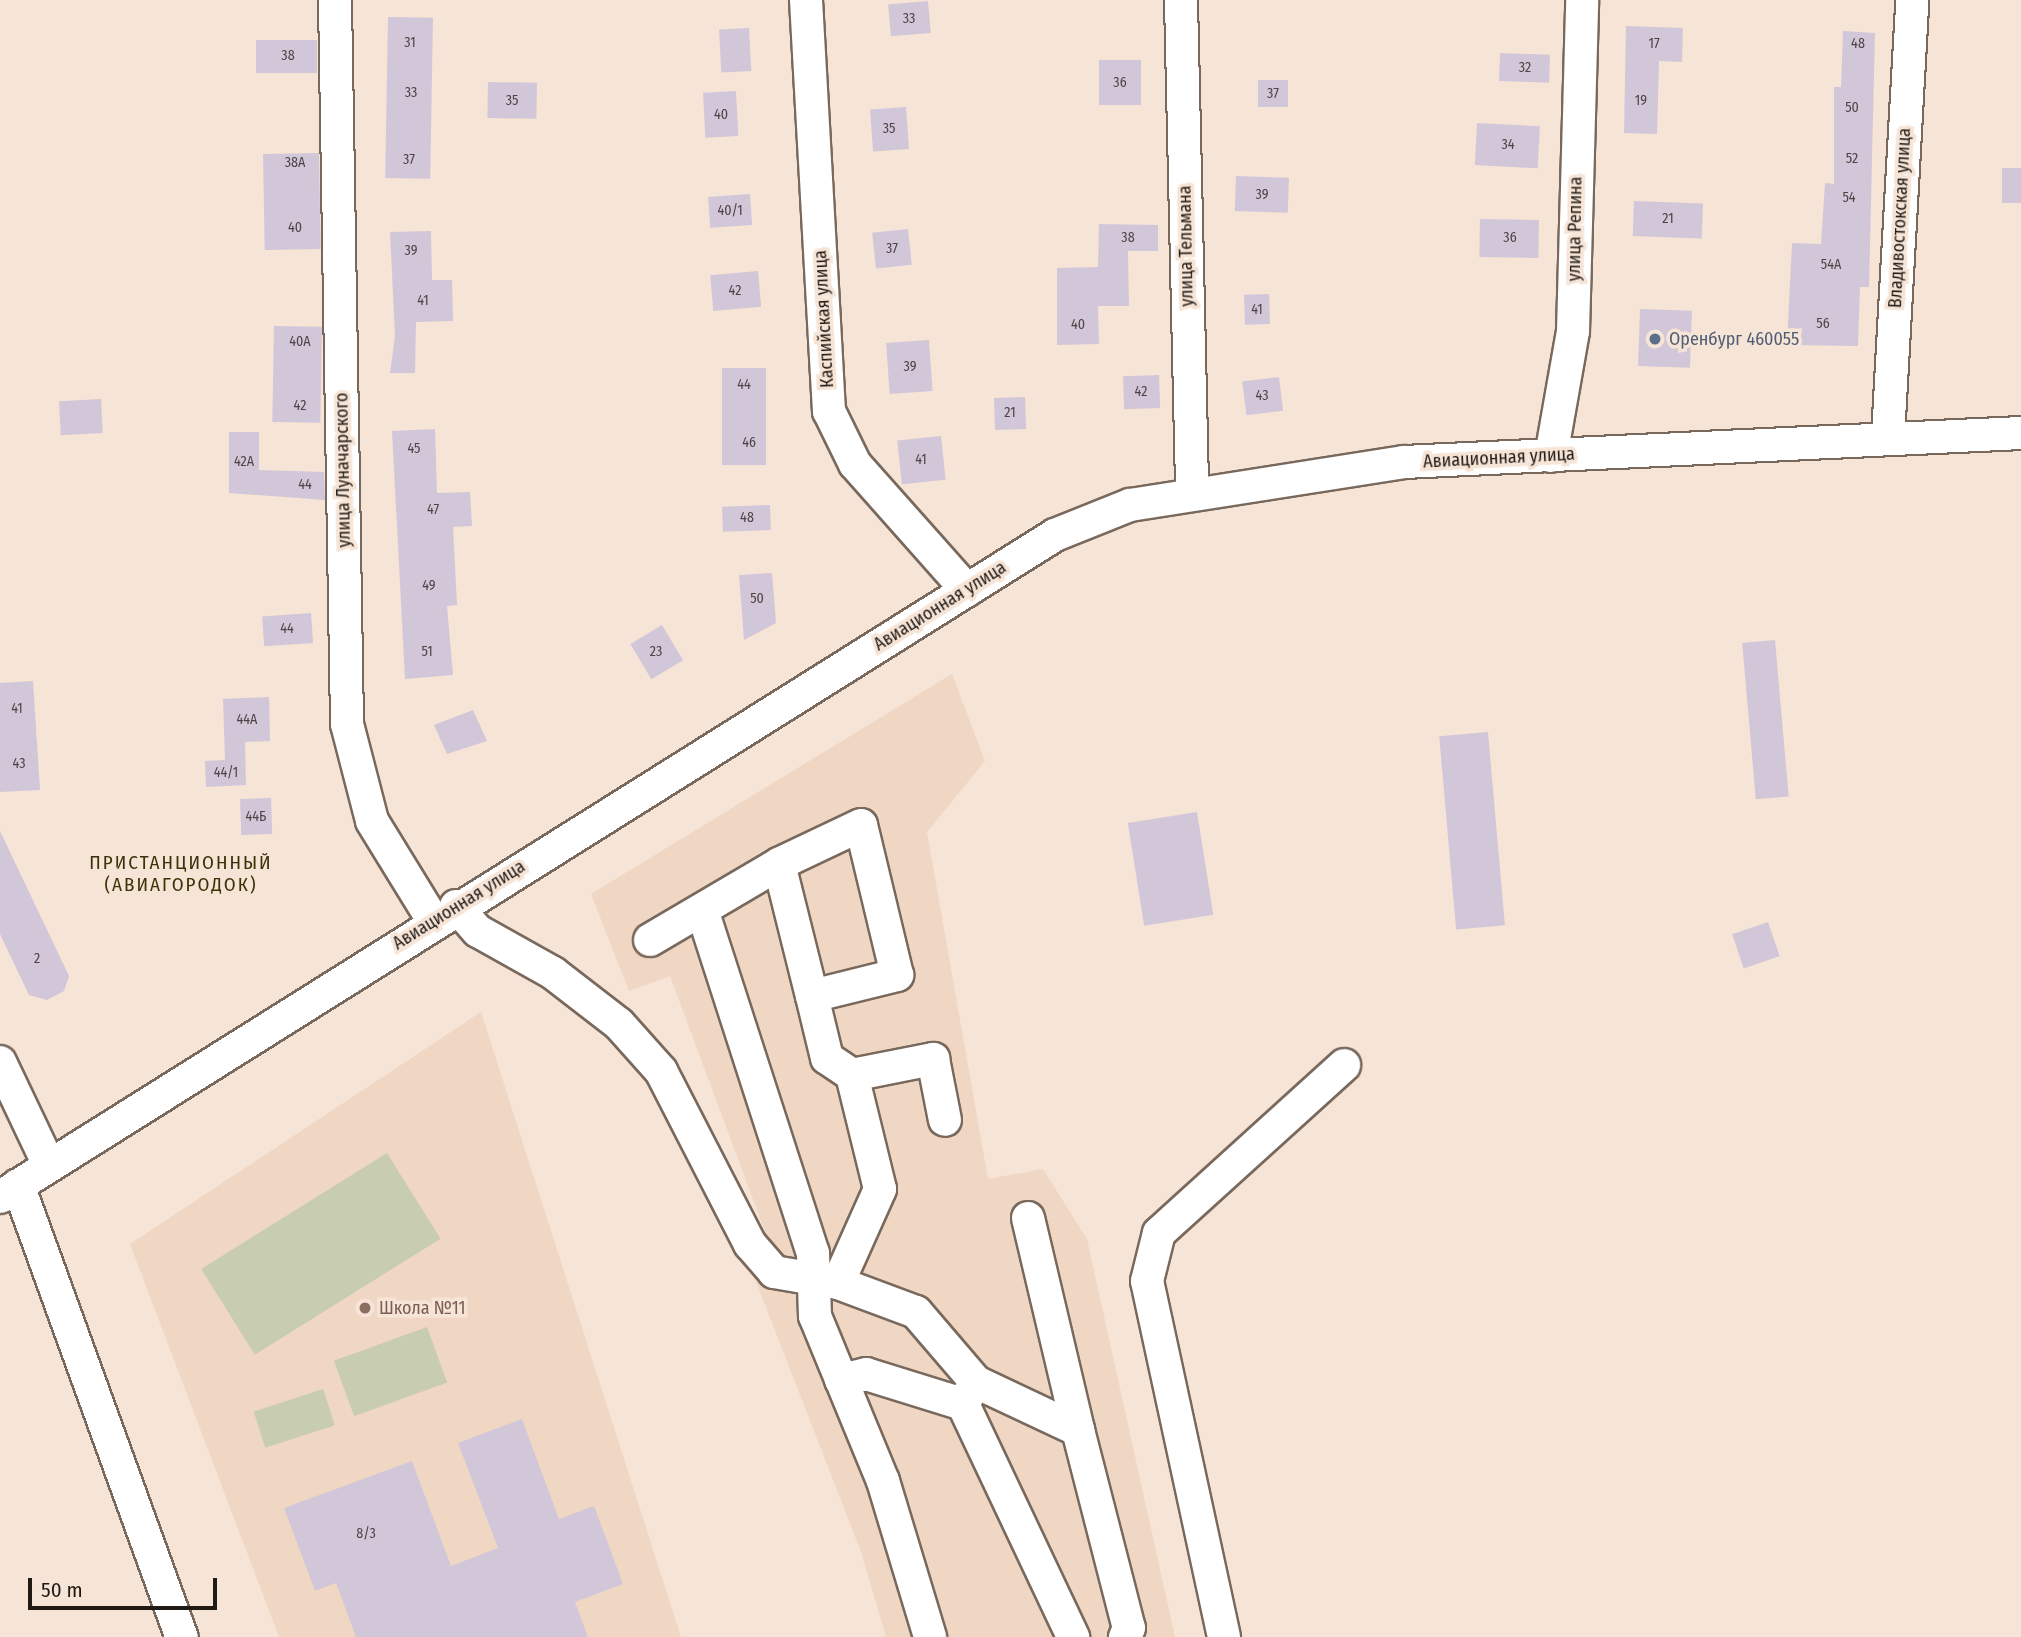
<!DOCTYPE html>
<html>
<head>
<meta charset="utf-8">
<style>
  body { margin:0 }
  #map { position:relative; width:2021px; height:1637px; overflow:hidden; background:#f6e4d6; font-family:"Fira Sans Condensed",sans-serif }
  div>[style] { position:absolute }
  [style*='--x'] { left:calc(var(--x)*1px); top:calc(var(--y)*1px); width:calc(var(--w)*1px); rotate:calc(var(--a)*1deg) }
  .built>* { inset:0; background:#efd7c4 }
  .green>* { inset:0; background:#c8ccb1; transform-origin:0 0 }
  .building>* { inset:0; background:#d2c7d8; transform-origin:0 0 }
  .roads { filter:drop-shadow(2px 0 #79695d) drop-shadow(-2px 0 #79695d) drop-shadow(0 2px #79695d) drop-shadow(0 -2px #79695d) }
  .minor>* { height:32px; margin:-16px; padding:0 16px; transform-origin:16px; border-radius:16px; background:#fff }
  .dots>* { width:19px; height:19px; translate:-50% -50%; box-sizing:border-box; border:4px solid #f6e4d6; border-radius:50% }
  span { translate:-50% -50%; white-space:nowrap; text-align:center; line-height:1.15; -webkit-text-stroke:7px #f6e4d6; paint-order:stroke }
  .number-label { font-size:14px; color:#4c4546 }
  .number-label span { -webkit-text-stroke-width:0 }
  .street-label { font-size:18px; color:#201a15 }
  .service-label { font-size:18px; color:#4e5e75 }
  .left { translate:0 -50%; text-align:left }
  .education-label { font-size:18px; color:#785e54 }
  .neighbourhood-label { font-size:19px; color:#393307; letter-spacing:2px }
  .scale { position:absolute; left:28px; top:1578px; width:189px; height:32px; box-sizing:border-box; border:4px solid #201a15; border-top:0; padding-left:9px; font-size:21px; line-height:24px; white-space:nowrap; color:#201a15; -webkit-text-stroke:5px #f6e4d6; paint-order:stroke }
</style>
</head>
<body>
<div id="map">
  <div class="built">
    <i style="clip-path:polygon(952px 674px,985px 761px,927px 832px,988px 1179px,1043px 1169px,1087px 1239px,1175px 1637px,886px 1637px,861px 1552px,751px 1269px,767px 1237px,670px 976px,629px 991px,591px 894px)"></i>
    <i style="clip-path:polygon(481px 1012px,681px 1637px,279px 1637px,130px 1244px)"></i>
  </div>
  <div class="green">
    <i style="left:387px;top:1153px;width:101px;height:219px;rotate:58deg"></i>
    <i style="left:427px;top:1327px;width:59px;height:99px;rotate:70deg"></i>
    <i style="left:323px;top:1389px;width:38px;height:73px;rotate:72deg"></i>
  </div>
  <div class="building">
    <i style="left:928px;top:1px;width:32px;height:40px;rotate:85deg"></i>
    <i style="left:388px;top:17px;width:45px;height:161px;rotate:1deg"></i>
    <i style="clip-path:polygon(1626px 26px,1683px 28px,1682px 62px,1659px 61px,1657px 134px,1624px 133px)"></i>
    <i style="left:749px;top:28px;width:43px;height:30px;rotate:87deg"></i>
    <i style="clip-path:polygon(1843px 31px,1875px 33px,1869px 287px,1860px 287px,1858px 346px,1787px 345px,1792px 243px,1821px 244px,1825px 183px,1834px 184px,1834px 87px,1841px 87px)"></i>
    <i style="left:256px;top:40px;width:61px;height:33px"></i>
    <i style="left:1500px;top:53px;width:50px;height:28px;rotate:2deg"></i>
    <i style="left:1099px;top:60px;width:42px;height:45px"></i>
    <i style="left:1258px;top:80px;width:30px;height:27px"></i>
    <i style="left:488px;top:82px;width:49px;height:36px;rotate:1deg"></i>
    <i style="left:736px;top:91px;width:45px;height:33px;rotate:87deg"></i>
    <i style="left:906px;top:107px;width:42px;height:36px;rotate:86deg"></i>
    <i style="left:1477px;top:123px;width:63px;height:42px;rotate:3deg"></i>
    <i style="left:319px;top:153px;width:96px;height:56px;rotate:89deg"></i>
    <i style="left:2002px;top:168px;width:19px;height:35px"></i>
    <i style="left:1236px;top:176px;width:53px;height:35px;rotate:2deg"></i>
    <i style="left:750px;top:194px;width:31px;height:42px;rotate:86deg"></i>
    <i style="left:1634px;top:201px;width:69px;height:35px;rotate:2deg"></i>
    <i style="left:1480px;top:219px;width:59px;height:38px;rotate:1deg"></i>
    <i style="clip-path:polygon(1099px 224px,1158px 225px,1158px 251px,1128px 251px,1129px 306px,1098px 306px,1099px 344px,1057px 345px,1057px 268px,1098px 267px)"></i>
    <i style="left:908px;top:229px;width:36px;height:36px;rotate:84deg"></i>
    <i style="clip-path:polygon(431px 231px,432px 280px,452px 280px,453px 321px,416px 322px,415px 373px,390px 373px,395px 336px,390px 232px)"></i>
    <i style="left:758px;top:271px;width:36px;height:48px;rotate:85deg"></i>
    <i style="left:1269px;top:294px;width:30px;height:25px;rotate:88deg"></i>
    <i style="left:1640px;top:309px;width:52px;height:57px;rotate:2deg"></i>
    <i style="left:274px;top:326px;width:48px;height:96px;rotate:1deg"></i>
    <i style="left:929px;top:340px;width:51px;height:43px;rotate:86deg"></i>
    <i style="left:722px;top:368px;width:44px;height:97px"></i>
    <i style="left:1159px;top:375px;width:33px;height:36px;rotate:88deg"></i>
    <i style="left:1279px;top:377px;width:34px;height:37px;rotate:83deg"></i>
    <i style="left:1025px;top:397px;width:32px;height:31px;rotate:88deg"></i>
    <i style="left:101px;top:399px;width:34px;height:42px;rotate:87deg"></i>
    <i style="clip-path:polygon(435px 429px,437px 493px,470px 492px,472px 526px,453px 527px,457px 605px,447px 606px,453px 675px,405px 679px,392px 431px)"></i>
    <i style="clip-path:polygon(229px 432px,259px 432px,259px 470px,324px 472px,325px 500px,229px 493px)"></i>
    <i style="left:941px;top:436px;width:44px;height:44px;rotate:84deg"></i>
    <i style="left:770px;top:505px;width:25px;height:48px;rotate:88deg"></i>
    <i style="clip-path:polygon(772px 573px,776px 623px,744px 640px,739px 575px)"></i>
    <i style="left:311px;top:613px;width:30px;height:49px;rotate:86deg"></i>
    <i style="left:662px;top:625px;width:41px;height:37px;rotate:59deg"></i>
    <i style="left:1775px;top:640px;width:157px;height:33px;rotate:85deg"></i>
    <i style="clip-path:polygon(33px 681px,40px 790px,0 792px,0 683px)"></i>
    <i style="clip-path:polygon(269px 697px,270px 741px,245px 742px,246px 785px,206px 787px,205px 761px,225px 760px,223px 699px)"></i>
    <i style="clip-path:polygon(473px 710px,487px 741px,447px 754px,434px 725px)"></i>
    <i style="left:1488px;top:732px;width:194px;height:49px;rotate:85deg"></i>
    <i style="left:271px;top:798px;width:36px;height:31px;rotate:88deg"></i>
    <i style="left:1197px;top:812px;width:104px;height:70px;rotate:81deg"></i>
    <i style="clip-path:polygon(0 831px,69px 976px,64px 991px,47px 1000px,29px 995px,0 934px)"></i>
    <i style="left:1768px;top:922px;width:36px;height:38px;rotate:71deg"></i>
    <i style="clip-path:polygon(522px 1419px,559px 1519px,594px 1506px,623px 1584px,575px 1602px,588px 1637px,356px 1637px,336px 1583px,315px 1591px,284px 1508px,412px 1461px,451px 1566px,498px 1548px,458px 1443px)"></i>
  </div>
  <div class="roads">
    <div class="minor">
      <i style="--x:335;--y:0;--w:724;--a:89.05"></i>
      <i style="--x:347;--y:724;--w:100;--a:75.5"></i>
      <i style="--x:372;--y:821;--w:116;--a:58.4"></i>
      <i style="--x:806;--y:0;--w:412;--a:86.8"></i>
      <i style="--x:829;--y:411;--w:59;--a:63.9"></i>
      <i style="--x:855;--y:464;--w:169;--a:48.4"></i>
      <i style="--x:1181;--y:0;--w:493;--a:88.7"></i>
      <i style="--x:1888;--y:436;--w:437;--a:-86.8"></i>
      <i style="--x:1551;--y:456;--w:127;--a:-80"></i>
      <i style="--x:1573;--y:331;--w:331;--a:-88.4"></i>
      <i style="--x:456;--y:906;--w:33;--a:49"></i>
      <i style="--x:478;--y:931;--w:86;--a:29.2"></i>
      <i style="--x:553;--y:973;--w:83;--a:37.7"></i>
      <i style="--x:619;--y:1024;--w:63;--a:48.2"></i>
      <i style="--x:661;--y:1071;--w:195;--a:62.8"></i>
      <i style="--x:750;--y:1244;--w:37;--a:49"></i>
      <i style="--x:774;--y:1272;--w:65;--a:9.8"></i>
      <i style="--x:838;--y:1283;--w:83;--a:20.4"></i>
      <i style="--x:916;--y:1312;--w:92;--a:49.4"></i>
      <i style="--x:976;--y:1382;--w:113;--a:25.2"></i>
      <i style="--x:1078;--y:1430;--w:204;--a:75.6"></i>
      <i style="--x:1129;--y:1628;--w:10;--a:114"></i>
      <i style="--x:703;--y:913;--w:357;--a:72.1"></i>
      <i style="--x:813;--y:1253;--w:63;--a:88.2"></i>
      <i style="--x:815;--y:1316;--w:178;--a:67.6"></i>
      <i style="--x:883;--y:1481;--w:163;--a:73.2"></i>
      <i style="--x:650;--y:940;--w:150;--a:-30.5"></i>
      <i style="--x:812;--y:996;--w:88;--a:-13.9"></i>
      <i style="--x:897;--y:975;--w:154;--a:-103.5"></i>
      <i style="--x:861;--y:825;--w:91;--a:154.6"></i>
      <i style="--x:779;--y:864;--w:136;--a:76"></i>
      <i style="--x:812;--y:996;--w:64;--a:76.4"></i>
      <i style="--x:827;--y:1058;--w:30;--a:34"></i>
      <i style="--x:0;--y:1062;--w:114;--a:64.6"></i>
      <i style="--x:18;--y:1185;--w:481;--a:70.1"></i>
      <i style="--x:0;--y:1197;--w:1245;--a:-32.11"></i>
      <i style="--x:1055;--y:535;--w:81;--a:-21.8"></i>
      <i style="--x:1130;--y:505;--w:277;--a:-8.9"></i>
      <i style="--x:1404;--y:462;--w:618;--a:-2.69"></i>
      <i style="--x:1028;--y:1218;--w:218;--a:76.7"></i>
      <i style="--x:838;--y:1283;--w:103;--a:-65.9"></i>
      <i style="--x:880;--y:1189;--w:117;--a:-103.8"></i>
      <i style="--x:852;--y:1075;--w:83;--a:-11.2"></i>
      <i style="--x:933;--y:1059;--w:62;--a:78.9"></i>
      <i style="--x:841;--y:1380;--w:26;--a:-13"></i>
      <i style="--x:866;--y:1374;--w:102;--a:17.2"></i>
      <i style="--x:976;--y:1382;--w:26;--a:121"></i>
      <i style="--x:963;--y:1404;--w:258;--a:64.7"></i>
      <i style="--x:1224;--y:1637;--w:364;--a:-102.2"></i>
      <i style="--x:1147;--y:1281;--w:49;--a:-76"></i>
      <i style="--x:1159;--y:1233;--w:250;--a:-42.2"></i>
    </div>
  </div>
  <div class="dots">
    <i style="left:1655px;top:339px;background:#5c6f8a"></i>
    <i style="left:365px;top:1308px;background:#8d6e63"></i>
  </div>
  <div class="number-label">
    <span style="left:909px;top:19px">33</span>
    <span style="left:410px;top:43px">31</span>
    <span style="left:1654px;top:44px">17</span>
    <span style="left:1858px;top:44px">48</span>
    <span style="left:288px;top:56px">38</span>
    <span style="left:1525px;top:68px">32</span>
    <span style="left:1120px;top:83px">36</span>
    <span style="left:411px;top:93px">33</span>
    <span style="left:1273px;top:94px">37</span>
    <span style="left:512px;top:101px">35</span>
    <span style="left:1641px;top:101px">19</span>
    <span style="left:1852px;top:108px">50</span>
    <span style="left:721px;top:115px">40</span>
    <span style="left:889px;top:129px">35</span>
    <span style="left:1508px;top:145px">34</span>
    <span style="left:1852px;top:159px">52</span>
    <span style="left:409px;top:160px">37</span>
    <span style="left:295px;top:163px">38А</span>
    <span style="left:1262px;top:195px">39</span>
    <span style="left:1849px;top:198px">54</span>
    <span style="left:730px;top:211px">40/1</span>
    <span style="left:1668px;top:219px">21</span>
    <span style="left:295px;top:228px">40</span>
    <span style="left:1128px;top:238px">38</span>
    <span style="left:1510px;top:238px">36</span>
    <span style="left:892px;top:249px">37</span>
    <span style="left:411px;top:251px">39</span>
    <span style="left:1831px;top:265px">54А</span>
    <span style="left:735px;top:291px">42</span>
    <span style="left:423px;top:301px">41</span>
    <span style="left:1257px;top:310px">41</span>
    <span style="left:1823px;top:324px">56</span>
    <span style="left:1078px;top:325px">40</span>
    <span style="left:300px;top:342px">40А</span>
    <span style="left:910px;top:367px">39</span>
    <span style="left:744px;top:385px">44</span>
    <span style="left:1141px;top:392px">42</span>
    <span style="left:1262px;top:396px">43</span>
    <span style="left:300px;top:406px">42</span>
    <span style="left:1010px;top:413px">21</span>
    <span style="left:749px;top:443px">46</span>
    <span style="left:414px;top:449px">45</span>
    <span style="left:921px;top:460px">41</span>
    <span style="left:244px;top:462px">42А</span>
    <span style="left:305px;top:485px">44</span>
    <span style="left:433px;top:510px">47</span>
    <span style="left:747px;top:518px">48</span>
    <span style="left:429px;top:586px">49</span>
    <span style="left:757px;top:599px">50</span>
    <span style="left:287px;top:629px">44</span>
    <span style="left:427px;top:652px">51</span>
    <span style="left:656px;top:652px">23</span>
    <span style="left:17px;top:709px">41</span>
    <span style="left:247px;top:720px">44А</span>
    <span style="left:19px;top:764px">43</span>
    <span style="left:226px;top:773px">44/1</span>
    <span style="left:256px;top:817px">44Б</span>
    <span style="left:37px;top:959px">2</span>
    <span style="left:366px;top:1534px">8/3</span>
  </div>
  <div class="street-label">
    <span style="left:1900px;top:218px;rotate:-87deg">Владивостокская улица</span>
    <span style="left:1575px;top:229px;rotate:-89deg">улица Репина</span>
    <span style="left:1186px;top:246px;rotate:-91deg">улица Тельмана</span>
    <span style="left:824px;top:319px;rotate:-93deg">Каспийская улица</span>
    <span style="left:1499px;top:458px;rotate:-3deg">Авиационная улица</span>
    <span style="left:343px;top:470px;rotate:-91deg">улица Луначарского</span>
    <span style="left:940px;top:606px;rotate:-32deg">Авиационная улица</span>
    <span style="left:459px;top:905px;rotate:-32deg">Авиационная улица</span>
  </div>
  <div class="service-label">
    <span class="left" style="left:1669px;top:339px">Оренбург 460055</span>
  </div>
  <div class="education-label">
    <span class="left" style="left:379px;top:1308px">Школа №11</span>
  </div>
  <div class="neighbourhood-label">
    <span style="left:181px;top:874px">ПРИСТАНЦИОННЫЙ<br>(АВИАГОРОДОК)</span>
  </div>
  <div class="scale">50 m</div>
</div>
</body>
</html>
